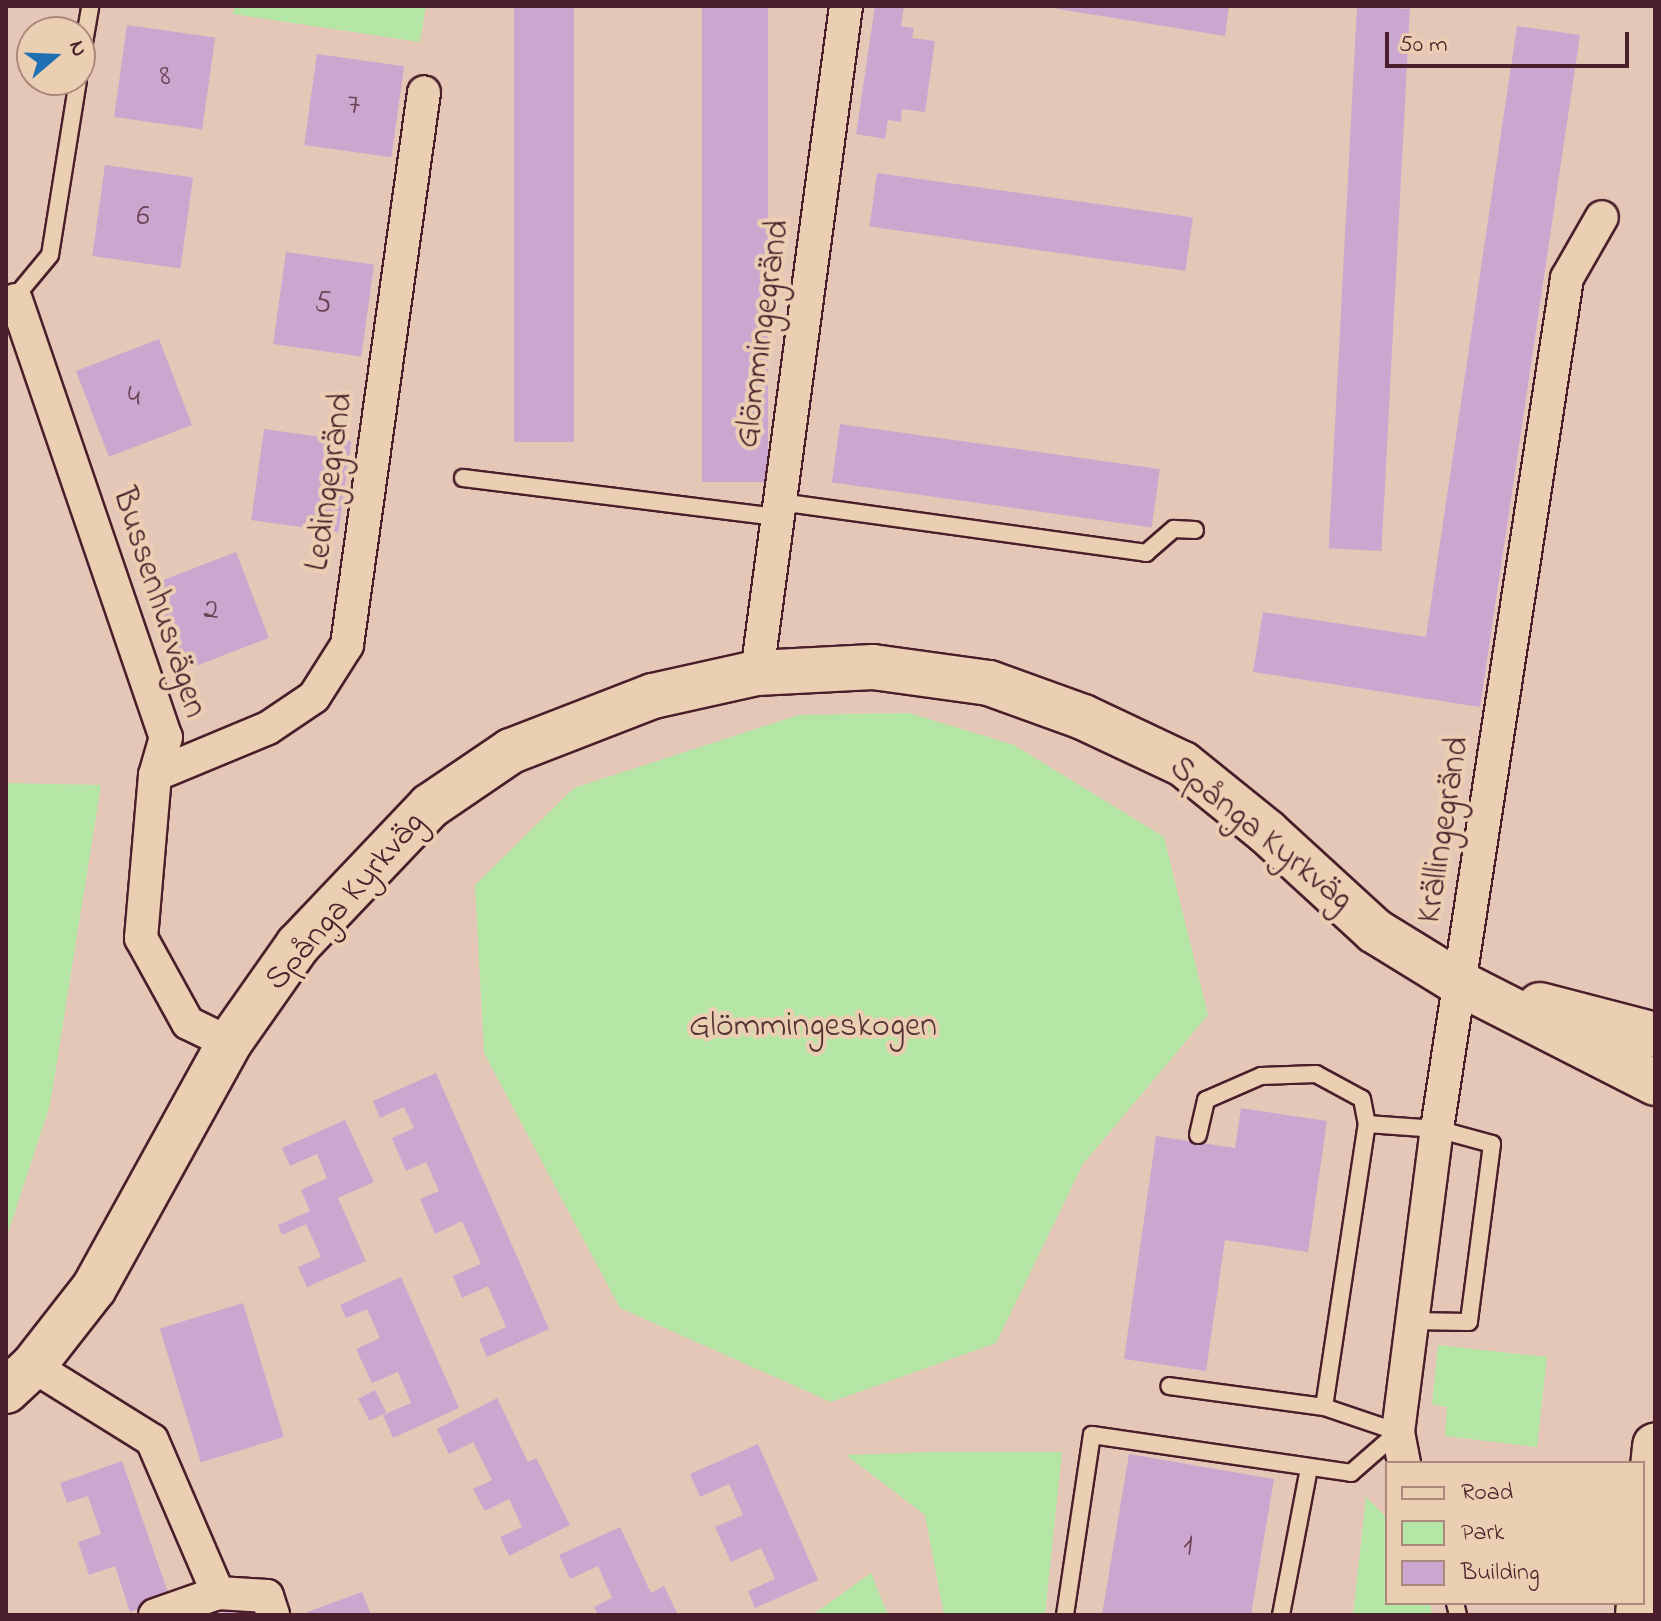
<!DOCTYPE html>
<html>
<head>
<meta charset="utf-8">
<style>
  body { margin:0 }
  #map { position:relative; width:1661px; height:1621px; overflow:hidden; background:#e5c7b8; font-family:"Indie Flower",sans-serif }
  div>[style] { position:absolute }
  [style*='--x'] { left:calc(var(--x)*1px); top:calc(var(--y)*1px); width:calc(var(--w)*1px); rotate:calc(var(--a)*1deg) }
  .green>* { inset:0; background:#b5e6a5 }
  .building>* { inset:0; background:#cba6cf; transform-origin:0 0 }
  .roads { filter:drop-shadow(2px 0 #4a1f2b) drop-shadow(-2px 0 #4a1f2b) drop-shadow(0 2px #4a1f2b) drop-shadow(0 -2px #4a1f2b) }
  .lane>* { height:16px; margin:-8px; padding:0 8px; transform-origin:8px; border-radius:8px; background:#ebcfb2 }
  .street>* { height:32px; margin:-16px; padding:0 16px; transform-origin:16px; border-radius:16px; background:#ebcfb2 }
  .secondary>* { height:44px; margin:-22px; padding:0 22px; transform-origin:22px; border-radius:22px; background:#ebcfb2 }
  span { translate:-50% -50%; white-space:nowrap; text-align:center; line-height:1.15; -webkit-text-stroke:8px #ebcfb2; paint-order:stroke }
  .number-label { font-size:30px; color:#6a4154 }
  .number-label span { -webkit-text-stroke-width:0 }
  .street-label { font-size:34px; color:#4a1f2b }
  .park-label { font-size:34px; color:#553337 }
  .frame { position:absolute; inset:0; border:8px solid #4a1f2b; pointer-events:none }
  .legend { position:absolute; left:1385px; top:1461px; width:260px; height:144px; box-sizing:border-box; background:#ebcfb2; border:2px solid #ab897c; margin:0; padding:10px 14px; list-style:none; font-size:24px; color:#4a1f2b }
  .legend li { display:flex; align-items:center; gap:16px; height:40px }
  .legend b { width:40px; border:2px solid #ab897c }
  .north { position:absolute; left:16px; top:16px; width:80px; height:80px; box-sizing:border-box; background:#ebcfb2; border:2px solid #ab897c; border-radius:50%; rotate:71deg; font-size:22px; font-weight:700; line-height:32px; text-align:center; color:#4a1f2b }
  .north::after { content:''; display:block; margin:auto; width:28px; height:36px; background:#1f6fb2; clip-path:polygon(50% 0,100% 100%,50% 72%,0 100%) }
  .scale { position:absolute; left:1385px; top:32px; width:244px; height:36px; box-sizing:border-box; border:4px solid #4a1f2b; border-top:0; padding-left:10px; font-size:24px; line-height:28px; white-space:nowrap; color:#4a1f2b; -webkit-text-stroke:6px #ebcfb2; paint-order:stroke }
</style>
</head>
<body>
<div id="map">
  <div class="green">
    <i style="clip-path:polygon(235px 6px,426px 6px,420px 42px,233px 14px)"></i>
    <i style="clip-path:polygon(909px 713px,1014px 745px,1164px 837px,1208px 1015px,1083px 1164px,996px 1343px,831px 1402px,620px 1308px,484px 1053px,475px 885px,574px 788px,799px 715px)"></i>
    <i style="clip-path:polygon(6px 783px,101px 785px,50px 1105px,6px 1239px)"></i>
    <i style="clip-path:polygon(1438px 1345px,1547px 1357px,1537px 1447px,1445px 1436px,1447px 1407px,1432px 1404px)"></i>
    <i style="clip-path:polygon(930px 1452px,1062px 1452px,1045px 1615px,944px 1615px,925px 1515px,846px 1455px)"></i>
    <i style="clip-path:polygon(1366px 1497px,1387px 1518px,1387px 1603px,1430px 1603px,1432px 1615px,1353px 1615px)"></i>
    <i style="clip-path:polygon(871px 1573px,888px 1615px,812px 1615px)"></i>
  </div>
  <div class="building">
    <i style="left:514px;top:6px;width:60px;height:436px"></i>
    <i style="left:702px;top:6px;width:66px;height:476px"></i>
    <i style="clip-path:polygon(875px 6px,904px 6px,901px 26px,914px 28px,912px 38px,935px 41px,925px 112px,902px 109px,901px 122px,888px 120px,885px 139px,856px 134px)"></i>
    <i style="clip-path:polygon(1040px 6px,1229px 6px,1225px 36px)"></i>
    <i style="left:1357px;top:6px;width:53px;height:543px;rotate:3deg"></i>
    <i style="left:127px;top:25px;width:89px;height:93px;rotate:8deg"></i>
    <i style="clip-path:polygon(1517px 26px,1580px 35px,1480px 707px,1253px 672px,1263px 612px,1426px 637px)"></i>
    <i style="left:317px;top:54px;width:88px;height:92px;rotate:8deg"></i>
    <i style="left:105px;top:165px;width:89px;height:92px;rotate:8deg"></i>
    <i style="left:877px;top:173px;width:319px;height:54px;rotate:8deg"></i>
    <i style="left:286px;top:252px;width:89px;height:93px;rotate:8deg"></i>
    <i style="left:159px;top:339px;width:92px;height:89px;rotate:69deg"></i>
    <i style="left:840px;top:424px;width:323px;height:59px;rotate:8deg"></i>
    <i style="left:264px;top:429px;width:88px;height:92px;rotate:8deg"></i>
    <i style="left:236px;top:552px;width:92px;height:89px;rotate:69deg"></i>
    <i style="clip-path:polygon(436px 1073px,549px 1329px,487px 1357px,479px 1339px,506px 1327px,488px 1286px,462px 1298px,453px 1276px,481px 1264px,462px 1221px,435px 1234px,420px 1199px,439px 1191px,426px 1162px,406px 1171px,392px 1138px,414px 1128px,404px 1107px,380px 1118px,373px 1101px)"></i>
    <i style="clip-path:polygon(1241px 1108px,1327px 1121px,1308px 1252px,1225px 1240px,1206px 1371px,1124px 1359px,1156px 1136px,1235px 1148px)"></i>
    <i style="clip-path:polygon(345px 1120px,374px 1182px,338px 1198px,366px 1261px,307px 1287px,298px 1267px,321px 1257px,306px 1224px,282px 1235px,278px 1225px,310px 1211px,301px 1190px,327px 1178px,317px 1154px,290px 1166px,282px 1148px)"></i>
    <i style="clip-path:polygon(401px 1277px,459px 1408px,393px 1438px,383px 1415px,411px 1403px,398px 1372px,372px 1383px,356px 1349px,380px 1338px,367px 1309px,346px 1318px,340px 1305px)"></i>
    <i style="left:243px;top:1303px;width:140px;height:87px;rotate:73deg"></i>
    <i style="left:375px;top:1390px;width:25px;height:19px;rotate:63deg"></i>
    <i style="clip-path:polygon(497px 1398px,528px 1462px,536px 1458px,570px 1525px,509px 1556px,500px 1537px,522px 1527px,509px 1499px,485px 1511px,473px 1489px,492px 1480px,473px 1442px,449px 1454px,437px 1429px)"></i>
    <i style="clip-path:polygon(758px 1444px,818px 1580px,755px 1608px,748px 1591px,775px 1579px,761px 1548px,731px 1562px,715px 1527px,743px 1515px,729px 1484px,700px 1497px,690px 1474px)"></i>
    <i style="clip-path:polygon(1129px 1454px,1274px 1479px,1251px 1615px,1102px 1615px)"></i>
    <i style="clip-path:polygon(122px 1461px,170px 1598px,130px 1612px,115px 1566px,89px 1575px,78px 1542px,101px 1534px,88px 1496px,67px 1503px,60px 1483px)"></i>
    <i style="clip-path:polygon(620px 1527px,651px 1593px,664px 1586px,678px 1615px,598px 1615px,594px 1607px,612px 1598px,598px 1566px,570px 1579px,559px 1555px)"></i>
    <i style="clip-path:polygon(362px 1592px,371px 1615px,299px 1615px)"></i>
    <i style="clip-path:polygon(241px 1608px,244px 1615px,220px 1615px,220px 1614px)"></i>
  </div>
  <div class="roads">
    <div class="lane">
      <i style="--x:80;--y:66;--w:59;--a:-80.2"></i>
      <i style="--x:11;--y:302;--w:61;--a:-50.3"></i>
      <i style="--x:50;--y:255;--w:177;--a:-80.9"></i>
      <i style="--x:463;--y:478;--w:316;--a:7.1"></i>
      <i style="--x:780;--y:502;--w:370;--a:7.9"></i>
      <i style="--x:1146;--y:553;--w:37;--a:-41"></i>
      <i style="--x:1174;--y:529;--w:21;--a:3"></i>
      <i style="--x:1198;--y:1135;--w:36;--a:-77"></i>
      <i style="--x:1206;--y:1100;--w:60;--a:-23.6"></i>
      <i style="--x:1261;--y:1076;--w:55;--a:-2.1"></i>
      <i style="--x:1316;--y:1074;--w:52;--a:28.5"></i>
      <i style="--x:1362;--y:1099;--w:25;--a:79"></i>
      <i style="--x:1367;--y:1124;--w:70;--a:4.1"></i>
      <i style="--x:1437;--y:1129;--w:57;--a:15.3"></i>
      <i style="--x:1492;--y:1144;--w:179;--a:97.4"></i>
      <i style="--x:1469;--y:1322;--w:58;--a:-179"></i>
      <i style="--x:1324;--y:1407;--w:286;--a:-81.4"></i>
      <i style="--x:1455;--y:1603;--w:12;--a:76"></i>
      <i style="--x:1065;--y:1615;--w:182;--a:-81.5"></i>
      <i style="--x:1092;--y:1435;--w:262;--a:8.3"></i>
      <i style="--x:1351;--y:1473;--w:62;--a:-41.1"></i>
      <i style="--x:1398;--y:1432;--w:78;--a:-161.3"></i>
      <i style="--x:1324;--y:1407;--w:156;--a:-172.3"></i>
      <i style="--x:1281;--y:1615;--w:150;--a:-79.2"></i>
    </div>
    <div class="street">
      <i style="--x:16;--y:300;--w:462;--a:71.1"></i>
      <i style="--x:166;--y:737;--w:40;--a:106"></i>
      <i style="--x:155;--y:775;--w:164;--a:94.9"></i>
      <i style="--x:141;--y:938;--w:97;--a:61.1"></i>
      <i style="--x:188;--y:1023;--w:46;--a:26"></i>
      <i style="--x:757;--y:673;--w:673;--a:-82.4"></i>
      <i style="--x:155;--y:775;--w:122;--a:-22.6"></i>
      <i style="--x:268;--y:728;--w:55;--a:-34"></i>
      <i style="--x:314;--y:697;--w:62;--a:-57.6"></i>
      <i style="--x:347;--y:645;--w:558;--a:-82.07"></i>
      <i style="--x:33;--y:1366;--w:140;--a:31.9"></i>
      <i style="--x:152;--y:1440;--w:167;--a:66.7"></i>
      <i style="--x:1404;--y:1463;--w:32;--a:-101"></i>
      <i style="--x:1398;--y:1432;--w:305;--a:-82.7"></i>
      <i style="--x:1437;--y:1129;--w:861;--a:-81.31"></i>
      <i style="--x:1567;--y:278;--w:70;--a:-60.2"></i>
      <i style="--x:155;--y:1615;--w:67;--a:-19.2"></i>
      <i style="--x:218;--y:1593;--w:49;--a:3.5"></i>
      <i style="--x:267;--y:1596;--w:20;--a:72"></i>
    </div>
    <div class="secondary">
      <i style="--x:1540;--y:1005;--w:119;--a:14.6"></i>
      <i style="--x:6;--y:1391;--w:37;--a:-43"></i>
      <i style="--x:33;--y:1366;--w:99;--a:-52"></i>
      <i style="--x:94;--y:1288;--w:280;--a:-61.1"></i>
      <i style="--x:229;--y:1043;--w:120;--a:-54.9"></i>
      <i style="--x:298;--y:945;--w:192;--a:-46.5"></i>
      <i style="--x:430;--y:806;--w:98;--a:-34.2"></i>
      <i style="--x:511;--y:751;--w:152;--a:-21.2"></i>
      <i style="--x:653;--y:696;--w:107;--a:-12.5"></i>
      <i style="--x:757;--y:673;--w:116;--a:-3"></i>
      <i style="--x:873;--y:667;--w:117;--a:7.9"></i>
      <i style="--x:989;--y:683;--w:100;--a:19.9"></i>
      <i style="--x:1083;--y:717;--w:110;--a:25.2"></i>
      <i style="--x:1183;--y:764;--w:108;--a:39"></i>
      <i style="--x:1267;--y:832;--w:147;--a:42.5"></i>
      <i style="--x:1375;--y:931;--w:101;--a:31.6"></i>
      <i style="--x:1461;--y:984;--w:218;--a:27"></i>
      <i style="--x:1643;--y:1567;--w:122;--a:-84.3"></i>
      <i style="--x:1638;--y:1615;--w:12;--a:-85"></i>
    </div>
  </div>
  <div class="number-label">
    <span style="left:165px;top:77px">8</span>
    <span style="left:354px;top:106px">7</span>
    <span style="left:143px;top:217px">6</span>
    <span style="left:323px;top:304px">5</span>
    <span style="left:134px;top:398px">4</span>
    <span style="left:211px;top:611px">2</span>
    <span style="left:1188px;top:1547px">1</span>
  </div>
  <div class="street-label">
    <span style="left:764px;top:334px;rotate:-82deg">Glömmingegränd</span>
    <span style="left:331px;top:482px;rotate:-82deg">Ledingegränd</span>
    <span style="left:158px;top:603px;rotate:72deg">Bussenhusvägen</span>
    <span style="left:1445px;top:830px;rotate:-81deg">Krällingegränd</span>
    <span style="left:1260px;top:835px;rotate:39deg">Spånga Kyrkväg</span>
    <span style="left:346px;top:902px;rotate:-49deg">Spånga Kyrkväg</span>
  </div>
  <div class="park-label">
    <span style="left:813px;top:1028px">Glömmingeskogen</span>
  </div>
  <div class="frame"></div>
  <ul class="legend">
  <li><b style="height:10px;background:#ebcfb2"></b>Road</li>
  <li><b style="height:22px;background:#b5e6a5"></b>Park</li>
  <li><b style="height:22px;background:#cba6cf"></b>Building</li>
  </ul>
  <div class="north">N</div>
  <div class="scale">50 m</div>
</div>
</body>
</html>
